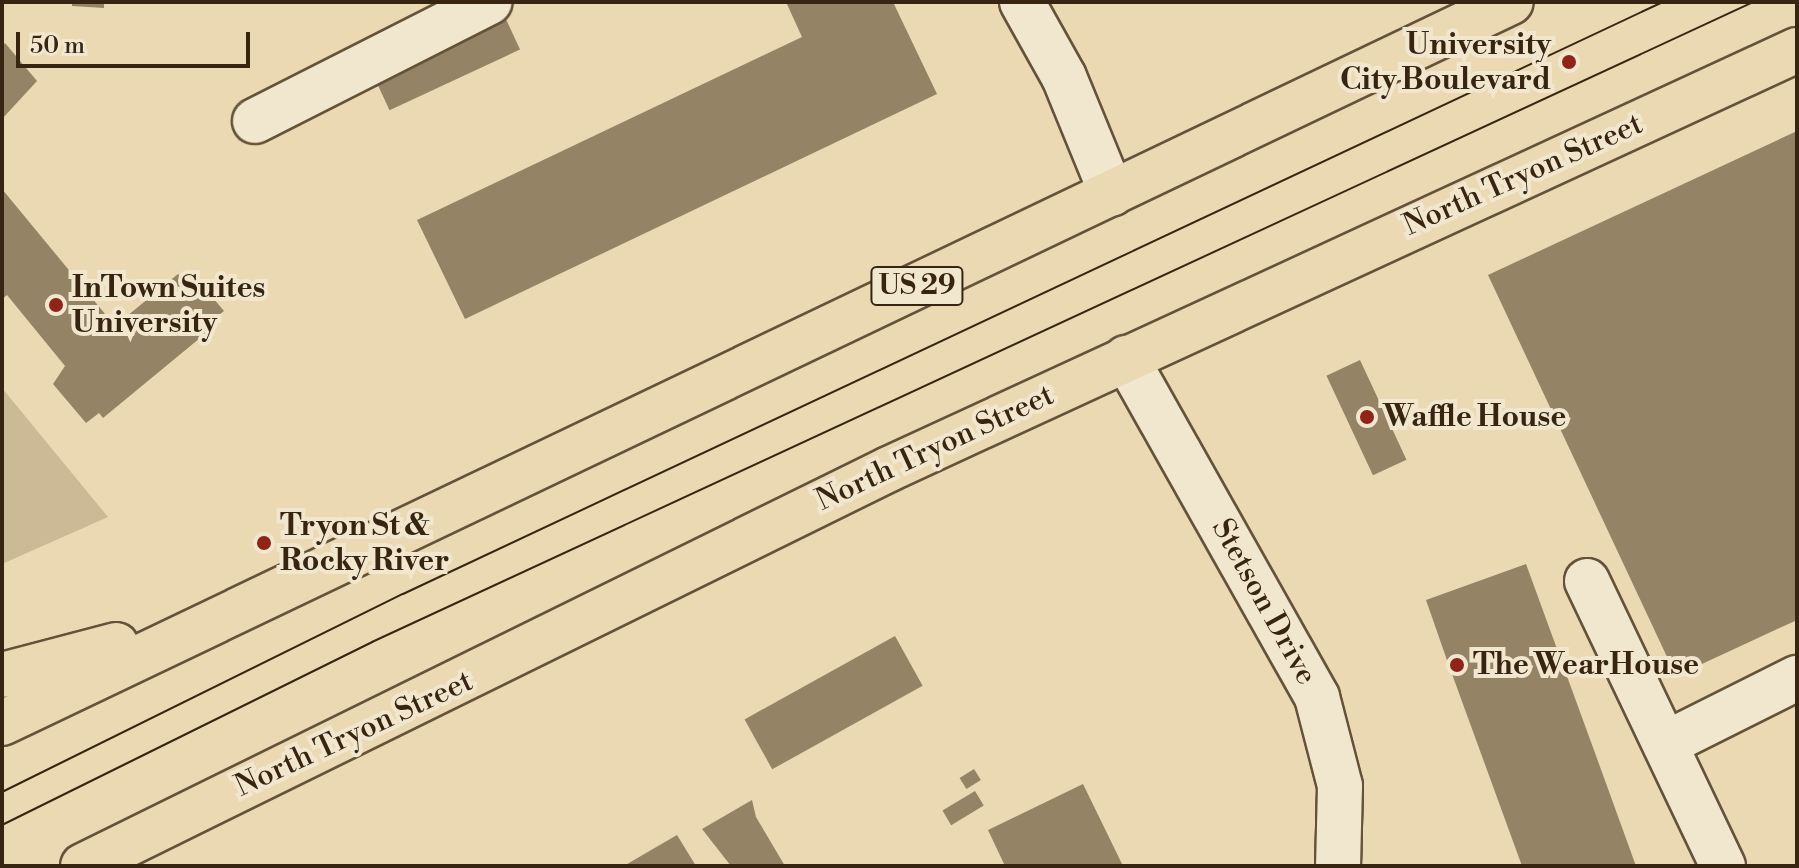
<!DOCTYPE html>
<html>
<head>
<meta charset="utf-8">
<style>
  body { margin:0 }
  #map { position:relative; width:1799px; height:868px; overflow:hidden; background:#ead9b3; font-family:"Libre Bodoni",serif }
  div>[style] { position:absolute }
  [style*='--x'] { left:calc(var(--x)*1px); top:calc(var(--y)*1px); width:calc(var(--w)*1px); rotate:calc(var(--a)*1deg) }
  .green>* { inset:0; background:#ccba97 }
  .building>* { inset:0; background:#948365; transform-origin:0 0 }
  .roads { filter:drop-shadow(2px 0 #64523a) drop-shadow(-2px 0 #64523a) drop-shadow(0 2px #64523a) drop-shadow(0 -2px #64523a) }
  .minor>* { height:44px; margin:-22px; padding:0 22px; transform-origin:22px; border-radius:22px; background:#f1e6ce }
  .major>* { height:44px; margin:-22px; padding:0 22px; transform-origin:22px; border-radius:22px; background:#ead9b3 }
  .tram>* { height:2px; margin:-1px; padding:0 1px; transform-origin:1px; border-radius:1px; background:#372511 }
  .dots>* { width:22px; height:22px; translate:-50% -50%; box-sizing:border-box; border:4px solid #f1e6ce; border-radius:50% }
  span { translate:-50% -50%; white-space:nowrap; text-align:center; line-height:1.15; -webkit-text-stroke:8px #f1e6ce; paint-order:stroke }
  .shield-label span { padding:2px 6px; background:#f1e6ce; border:2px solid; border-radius:6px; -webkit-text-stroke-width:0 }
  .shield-label { font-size:28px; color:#372511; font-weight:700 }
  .poi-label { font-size:30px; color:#372511; font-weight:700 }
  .right { translate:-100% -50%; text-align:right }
  .left { translate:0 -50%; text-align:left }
  .street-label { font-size:30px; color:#372511 }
  .frame { position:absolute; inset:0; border:4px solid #372511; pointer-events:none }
  .scale { position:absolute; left:16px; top:32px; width:234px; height:36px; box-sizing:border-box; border:4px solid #372511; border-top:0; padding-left:10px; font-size:24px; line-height:28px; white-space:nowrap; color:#372511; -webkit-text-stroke:6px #f1e6ce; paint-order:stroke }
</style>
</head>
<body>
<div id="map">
  <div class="green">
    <i style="clip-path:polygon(2px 388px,108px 517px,2px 564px)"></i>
  </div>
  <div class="building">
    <i style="clip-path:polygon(72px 2px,104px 2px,104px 8px,72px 6px)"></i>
    <i style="clip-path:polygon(786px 2px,893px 2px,937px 94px,465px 319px,417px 220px,802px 37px)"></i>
    <i style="left:504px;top:15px;width:38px;height:144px;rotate:65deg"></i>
    <i style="clip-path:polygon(5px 43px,37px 81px,2px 119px,2px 46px)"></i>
    <i style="clip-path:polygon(1797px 131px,1797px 620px,1676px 676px,1488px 275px)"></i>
    <i style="clip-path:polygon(2px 189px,115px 326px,178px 274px,183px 281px,192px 273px,224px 311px,214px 319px,217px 324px,103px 418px,99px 413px,86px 423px,53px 384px,65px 366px,7px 295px,2px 299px)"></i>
    <i style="left:1360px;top:360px;width:110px;height:37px;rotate:65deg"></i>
    <i style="clip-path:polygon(1526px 564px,1595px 753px,1636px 866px,1522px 866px,1448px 663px,1426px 600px)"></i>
    <i style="left:895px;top:636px;width:57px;height:172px;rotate:61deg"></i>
    <i style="left:974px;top:769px;width:13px;height:17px;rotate:58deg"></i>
    <i style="clip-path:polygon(1083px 784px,1123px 866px,1005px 866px,988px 830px)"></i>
    <i style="left:975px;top:791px;width:17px;height:38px;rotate:59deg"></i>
    <i style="clip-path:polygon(752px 800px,756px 817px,785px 866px,731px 866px,702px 829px)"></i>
    <i style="clip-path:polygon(677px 835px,696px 866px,624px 866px,634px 860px)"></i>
  </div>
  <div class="roads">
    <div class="minor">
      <i style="--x:1022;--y:2;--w:86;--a:60.8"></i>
      <i style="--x:1064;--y:77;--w:126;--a:67.7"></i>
      <i style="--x:255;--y:121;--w:263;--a:-26.9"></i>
      <i style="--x:1126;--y:358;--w:389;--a:60.6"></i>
      <i style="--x:1317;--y:697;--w:92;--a:75.5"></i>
      <i style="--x:1340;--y:786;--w:80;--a:91.4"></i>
      <i style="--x:1587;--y:581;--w:316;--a:64.5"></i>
      <i style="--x:1665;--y:744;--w:148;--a:-26.6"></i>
    </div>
    <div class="major">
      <i style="--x:2;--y:675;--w:118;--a:-14.7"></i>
      <i style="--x:2;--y:723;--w:1672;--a:-25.54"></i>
      <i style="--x:83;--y:866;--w:898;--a:-26.22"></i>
      <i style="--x:889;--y:469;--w:1000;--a:-24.77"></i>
    </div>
  </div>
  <div class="tram">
    <i style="--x:2;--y:792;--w:447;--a:-26.3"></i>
    <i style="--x:403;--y:594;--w:1392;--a:-25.17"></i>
    <i style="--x:2;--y:825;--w:413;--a:-26.3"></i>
    <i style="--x:372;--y:642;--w:1522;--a:-24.86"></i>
  </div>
  <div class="dots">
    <i style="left:1569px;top:62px;background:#8f2418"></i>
    <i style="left:56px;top:305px;background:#8f2418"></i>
    <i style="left:1367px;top:417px;background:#8f2418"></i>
    <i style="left:264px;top:543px;background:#8f2418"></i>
    <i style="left:1457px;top:665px;background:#8f2418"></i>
  </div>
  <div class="shield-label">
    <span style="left:917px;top:286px">US 29</span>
  </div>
  <div class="poi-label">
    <span class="right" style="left:1551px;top:62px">University<br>City Boulevard</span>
    <span class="left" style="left:72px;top:305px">InTown Suites<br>University</span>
    <span class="left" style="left:1383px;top:417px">Waffle House</span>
    <span class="left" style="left:280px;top:543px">Tryon St &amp;<br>Rocky River</span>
    <span class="left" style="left:1473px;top:665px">The WearHouse</span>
  </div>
  <div class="street-label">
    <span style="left:1523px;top:175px;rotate:-24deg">North Tryon Street</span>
    <span style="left:935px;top:448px;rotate:-25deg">North Tryon Street</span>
    <span style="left:1264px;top:602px;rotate:61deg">Stetson Drive</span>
    <span style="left:354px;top:734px;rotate:-25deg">North Tryon Street</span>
  </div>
  <div class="frame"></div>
  <div class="scale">50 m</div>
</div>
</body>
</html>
